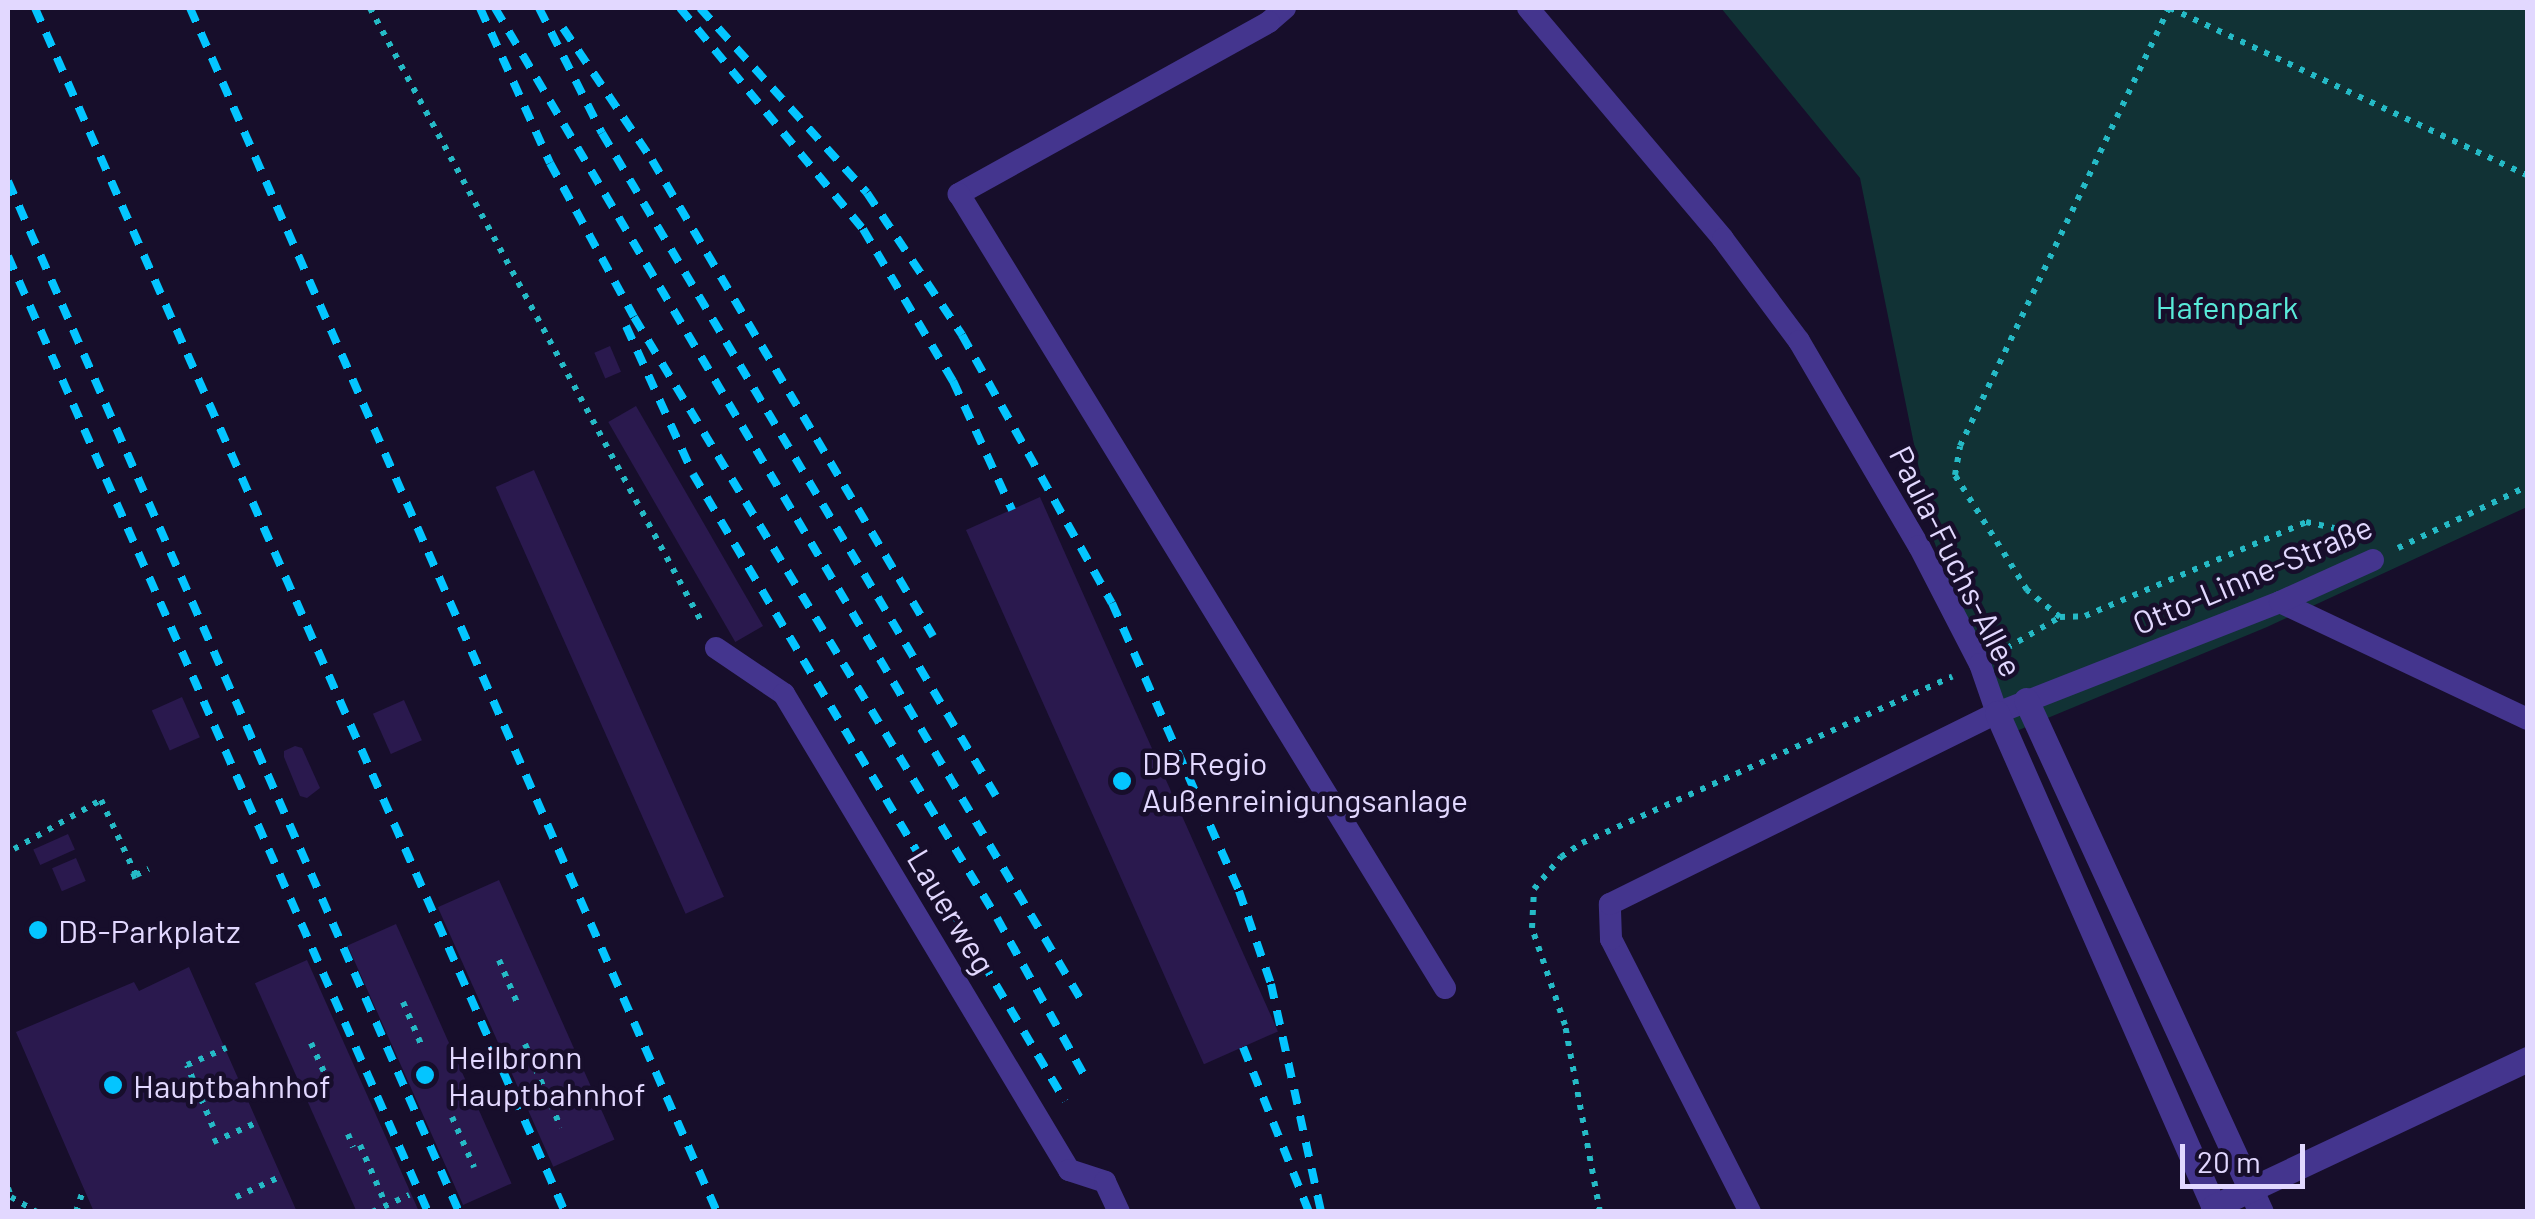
<!DOCTYPE html>
<html>
<head>
<meta charset="utf-8">
<style>
  body { margin:0 }
  #map { position:relative; width:2535px; height:1219px; overflow:hidden; background:#170e2b; font-family:Barlow,sans-serif }
  div>[style] { position:absolute }
  [style*='--x'] { left:calc(var(--x)*1px); top:calc(var(--y)*1px); width:calc(var(--w)*1px); rotate:calc(var(--a)*1deg) }
  .green>* { inset:0; background:#113235 }
  .building>* { inset:0; background:#2a194e; transform-origin:0 0 }
  .path>* { height:6px; margin-top:-3px; transform-origin:0; background:repeating-linear-gradient(90deg,#25bac6 0 5px,transparent 0 13px) }
  .lane>* { height:22px; margin:-11px; padding:0 11px; transform-origin:11px; border-radius:11px; background:#44358e }
  .street>* { height:25px; margin:-12.5px; padding:0 12.5px; transform-origin:12.5px; border-radius:12.5px; background:#44358e }
  .rail>* { height:8px; margin-top:-4px; transform-origin:0; background:repeating-linear-gradient(90deg,#04c5ff 0 15px,transparent 0 27px) }
  .dots>* { width:28px; height:28px; translate:-50% -50%; box-sizing:border-box; border:5px solid #170e2b; border-radius:50% }
  span { translate:-50% -50%; white-space:nowrap; text-align:center; line-height:1.15; -webkit-text-stroke:9px #170e2b; paint-order:stroke }
  .park-label { font-size:32px; color:#59ead9 }
  .street-label { font-size:32px; color:#e2d8ff }
  .poi-label { font-size:32px; color:#e2d8ff }
  .left { translate:0 -50%; text-align:left }
  .frame { position:absolute; inset:0; border:10px solid #e2d8ff; pointer-events:none }
  .scale { position:absolute; left:2180px; top:1144px; width:125px; height:45px; box-sizing:border-box; border:5px solid #e2d8ff; border-top:0; padding-left:12px; font-size:30px; line-height:35px; white-space:nowrap; color:#e2d8ff; -webkit-text-stroke:8px #170e2b; paint-order:stroke }
</style>
</head>
<body>
<div id="map">
  <div class="green">
    <i style="clip-path:polygon(1721px 8px,2527px 8px,2527px 507px,2267px 627px,2002px 737px,1933px 538px,1860px 178px)"></i>
  </div>
  <div class="building">
    <i style="left:610px;top:346px;width:28px;height:17px;rotate:67deg"></i>
    <i style="left:636px;top:406px;width:254px;height:32px;rotate:60deg"></i>
    <i style="left:534px;top:470px;width:467px;height:42px;rotate:66deg"></i>
    <i style="left:1040px;top:497px;width:585px;height:81px;rotate:66deg"></i>
    <i style="left:182px;top:697px;width:44px;height:33px;rotate:66deg"></i>
    <i style="left:404px;top:700px;width:44px;height:34px;rotate:66deg"></i>
    <i style="clip-path:polygon(295px 746px,302px 748px,320px 788px,307px 798px,300px 796px,284px 757px,284px 751px)"></i>
    <i style="left:68px;top:834px;width:17px;height:38px;rotate:66deg"></i>
    <i style="left:76px;top:858px;width:25px;height:26px;rotate:67deg"></i>
    <i style="left:499px;top:880px;width:284px;height:67px;rotate:66deg"></i>
    <i style="left:396px;top:924px;width:284px;height:53px;rotate:66deg"></i>
    <i style="left:307px;top:960px;width:275px;height:57px;rotate:66deg"></i>
    <i style="clip-path:polygon(189px 967px,297px 1212px,94px 1212px,16px 1032px,134px 982px,139px 991px)"></i>
  </div>
  <div class="path">
    <i style="--x:370;--y:8;--w:697;--a:61.63"></i>
    <i style="--x:2170;--y:8;--w:395;--a:25.1"></i>
    <i style="--x:2398;--y:548;--w:144;--a:-25.5"></i>
    <i style="--x:2060;--y:617;--w:43;--a:-140.7"></i>
    <i style="--x:2027;--y:590;--w:136;--a:-122.1"></i>
    <i style="--x:1955;--y:475;--w:29;--a:-80"></i>
    <i style="--x:1960;--y:446;--w:485;--a:-64.5"></i>
    <i style="--x:2007;--y:648;--w:61;--a:-30.3"></i>
    <i style="--x:2060;--y:617;--w:25;--a:-2"></i>
    <i style="--x:2085;--y:616;--w:240;--a:-23"></i>
    <i style="--x:2306;--y:522;--w:39;--a:12"></i>
    <i style="--x:2344;--y:530;--w:11;--a:45"></i>
    <i style="--x:14;--y:849;--w:100;--a:-29.4"></i>
    <i style="--x:101;--y:800;--w:83;--a:65"></i>
    <i style="--x:136;--y:875;--w:5;--a:158"></i>
    <i style="--x:136;--y:875;--w:14;--a:-25"></i>
    <i style="--x:499;--y:960;--w:49;--a:67.1"></i>
    <i style="--x:403;--y:1002;--w:51;--a:66.9"></i>
    <i style="--x:311;--y:1043;--w:51;--a:65.9"></i>
    <i style="--x:525;--y:1044;--w:91;--a:66.8"></i>
    <i style="--x:452;--y:1117;--w:55;--a:66.3"></i>
    <i style="--x:213;--y:1127;--w:67;--a:-112.8"></i>
    <i style="--x:187;--y:1065;--w:43;--a:-23.6"></i>
    <i style="--x:348;--y:1134;--w:14;--a:69"></i>
    <i style="--x:213;--y:1142;--w:49;--a:-24"></i>
    <i style="--x:360;--y:1145;--w:65;--a:66.6"></i>
    <i style="--x:8;--y:1188;--w:9;--a:72"></i>
    <i style="--x:11;--y:1197;--w:30;--a:30"></i>
    <i style="--x:236;--y:1197;--w:51;--a:-24.5"></i>
    <i style="--x:76;--y:1212;--w:25;--a:-72"></i>
    <i style="--x:372;--y:1212;--w:41;--a:-24.7"></i>
    <i style="--x:1600;--y:1212;--w:190;--a:-100.6"></i>
    <i style="--x:1565;--y:1025;--w:102;--a:-108.8"></i>
    <i style="--x:1532;--y:928;--w:39;--a:-87"></i>
    <i style="--x:1534;--y:889;--w:42;--a:-49.8"></i>
    <i style="--x:1561;--y:857;--w:25;--a:-34"></i>
    <i style="--x:1582;--y:843;--w:406;--a:-24.2"></i>
  </div>
  <div class="lane">
    <i style="--x:1285;--y:8;--w:21;--a:139"></i>
    <i style="--x:1269;--y:22;--w:355;--a:151"></i>
    <i style="--x:959;--y:194;--w:931;--a:58.53"></i>
    <i style="--x:1528;--y:8;--w:302;--a:49.8"></i>
    <i style="--x:1723;--y:239;--w:127;--a:53.3"></i>
    <i style="--x:1799;--y:341;--w:238;--a:59.7"></i>
    <i style="--x:1919;--y:546;--w:133;--a:62.7"></i>
    <i style="--x:1980;--y:664;--w:52;--a:70.9"></i>
    <i style="--x:2280;--y:602;--w:274;--a:25.3"></i>
    <i style="--x:716;--y:648;--w:82;--a:34.1"></i>
    <i style="--x:784;--y:694;--w:555;--a:59.09"></i>
    <i style="--x:1069;--y:1170;--w:38;--a:18"></i>
    <i style="--x:1105;--y:1182;--w:33;--a:65"></i>
    <i style="--x:1750;--y:1212;--w:306;--a:-117"></i>
    <i style="--x:1611;--y:939;--w:35;--a:-92"></i>
    <i style="--x:1610;--y:904;--w:432;--a:-26.3"></i>
    <i style="--x:1997;--y:713;--w:304;--a:-21.4"></i>
    <i style="--x:2280;--y:602;--w:102;--a:-24.3"></i>
  </div>
  <div class="street">
    <i style="--x:2026;--y:700;--w:563;--a:65.35"></i>
    <i style="--x:1997;--y:713;--w:545;--a:66.3"></i>
    <i style="--x:2213;--y:1207;--w:348;--a:-25.2"></i>
  </div>
  <div class="rail">
    <i style="--x:35;--y:8;--w:1315;--a:66.24"></i>
    <i style="--x:190;--y:8;--w:1314;--a:66.36"></i>
    <i style="--x:480;--y:8;--w:170;--a:65.7"></i>
    <i style="--x:550;--y:163;--w:175;--a:61.4"></i>
    <i style="--x:634;--y:317;--w:702;--a:58.87"></i>
    <i style="--x:997;--y:918;--w:188;--a:61"></i>
    <i style="--x:495;--y:8;--w:1156;--a:59.42"></i>
    <i style="--x:539;--y:8;--w:140;--a:63.3"></i>
    <i style="--x:602;--y:133;--w:771;--a:59.28"></i>
    <i style="--x:680;--y:8;--w:287;--a:50.4"></i>
    <i style="--x:863;--y:229;--w:177;--a:59.4"></i>
    <i style="--x:953;--y:381;--w:142;--a:65.4"></i>
    <i style="--x:700;--y:8;--w:249;--a:47.9"></i>
    <i style="--x:867;--y:193;--w:171;--a:56.2"></i>
    <i style="--x:962;--y:335;--w:307;--a:60.8"></i>
    <i style="--x:1112;--y:603;--w:315;--a:66.2"></i>
    <i style="--x:1239;--y:891;--w:98;--a:71"></i>
    <i style="--x:1271;--y:984;--w:233;--a:77.6"></i>
    <i style="--x:563;--y:28;--w:159;--a:56"></i>
    <i style="--x:652;--y:160;--w:553;--a:59.45"></i>
    <i style="--x:8;--y:181;--w:1125;--a:66.37"></i>
    <i style="--x:8;--y:256;--w:1044;--a:66.28"></i>
    <i style="--x:626;--y:326;--w:162;--a:65.6"></i>
    <i style="--x:693;--y:474;--w:729;--a:59.32"></i>
    <i style="--x:1243;--y:1047;--w:178;--a:68.2"></i>
  </div>
  <div class="dots">
    <i style="left:1122px;top:781px;background:#04c5ff"></i>
    <i style="left:38px;top:930px;background:#04c5ff"></i>
    <i style="left:425px;top:1075px;background:#04c5ff"></i>
    <i style="left:113px;top:1085px;background:#04c5ff"></i>
  </div>
  <div class="park-label">
    <span style="left:2227px;top:306px">Hafenpark</span>
  </div>
  <div class="street-label">
    <span style="left:1957px;top:561px;rotate:63deg">Paula-Fuchs-Allee</span>
    <span style="left:2252px;top:574px;rotate:-23deg">Otto-Linne-Straße</span>
    <span style="left:952px;top:911px;rotate:59deg">Lauerweg</span>
  </div>
  <div class="poi-label">
    <span class="left" style="left:1142px;top:781px">DB Regio<br>Außenreinigungsanlage</span>
    <span class="left" style="left:58px;top:930px">DB-Parkplatz</span>
    <span class="left" style="left:448px;top:1075px">Heilbronn<br>Hauptbahnhof</span>
    <span class="left" style="left:133px;top:1085px">Hauptbahnhof</span>
  </div>
  <div class="frame"></div>
  <div class="scale">20 m</div>
</div>
</body>
</html>
